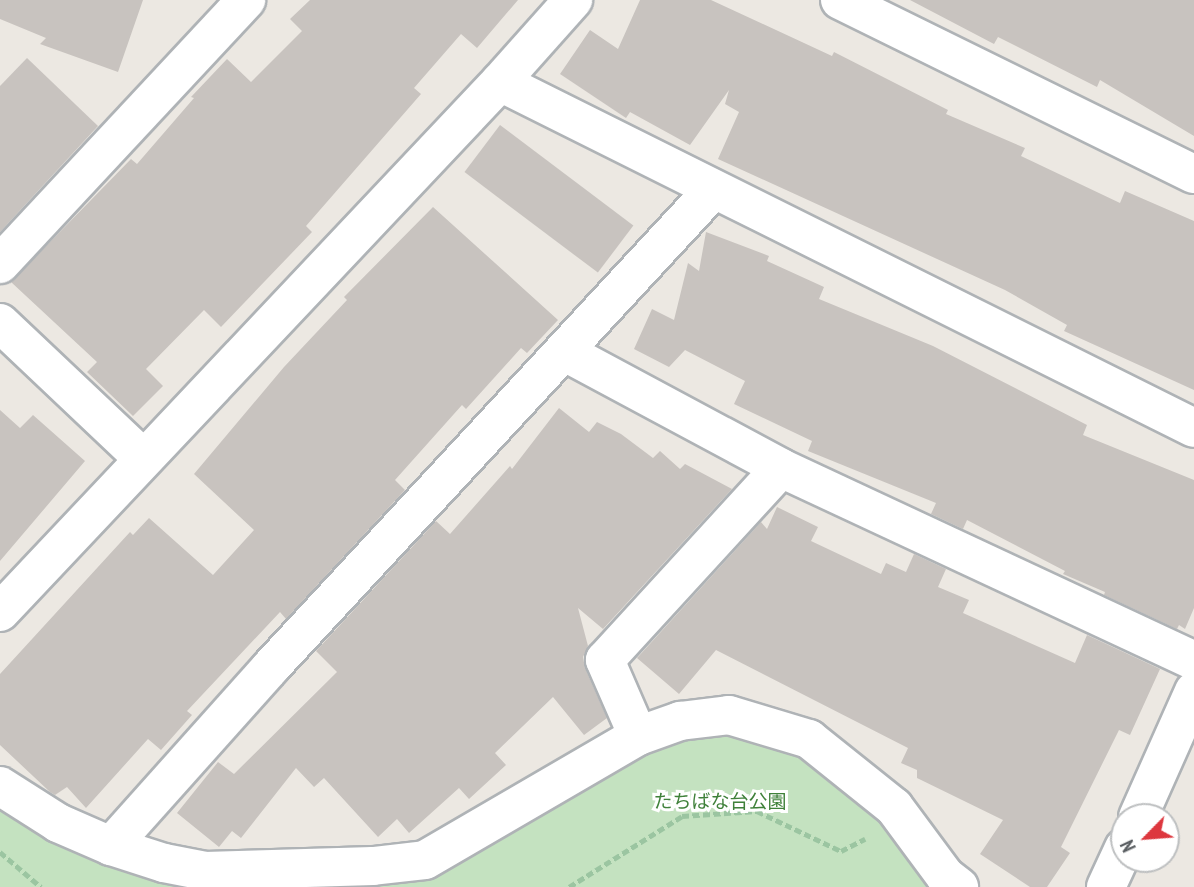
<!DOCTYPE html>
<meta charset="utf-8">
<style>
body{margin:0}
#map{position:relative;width:1194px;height:887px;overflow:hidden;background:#ece8e2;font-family:"PT Sans Narrow","Noto Sans JP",sans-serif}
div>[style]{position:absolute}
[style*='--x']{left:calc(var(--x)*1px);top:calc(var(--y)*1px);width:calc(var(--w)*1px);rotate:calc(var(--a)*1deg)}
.green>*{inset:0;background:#c4e2c0}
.building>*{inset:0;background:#c8c3bf;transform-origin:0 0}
.path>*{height:4.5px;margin-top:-2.25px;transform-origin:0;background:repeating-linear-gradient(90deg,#9bc5a1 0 7px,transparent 0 10.5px)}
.roads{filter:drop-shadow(2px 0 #afb3b6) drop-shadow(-2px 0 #afb3b6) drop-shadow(0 2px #afb3b6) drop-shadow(0 -2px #afb3b6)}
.street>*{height:38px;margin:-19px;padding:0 19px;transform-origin:19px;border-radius:19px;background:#fff}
span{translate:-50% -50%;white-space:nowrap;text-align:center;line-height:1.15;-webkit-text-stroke:6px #fff;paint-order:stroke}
.park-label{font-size:19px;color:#3f813a}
.north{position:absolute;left:1110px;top:803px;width:70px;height:70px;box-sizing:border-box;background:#fff;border:2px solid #bdbfc0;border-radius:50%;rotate:245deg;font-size:19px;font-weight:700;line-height:28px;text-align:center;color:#5a5e62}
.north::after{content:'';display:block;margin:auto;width:24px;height:32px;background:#dd373e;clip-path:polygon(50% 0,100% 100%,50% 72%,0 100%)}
</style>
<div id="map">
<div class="green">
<i style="clip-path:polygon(680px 721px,809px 739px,959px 887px,0 887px,0 786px,111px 846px,373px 866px)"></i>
</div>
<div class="building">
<i style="clip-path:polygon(0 0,143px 0,118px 72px,40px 44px,46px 38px,0 19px)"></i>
<i style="clip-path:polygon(310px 0,518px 0,477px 48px,461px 34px,414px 88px,421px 94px,306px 226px,312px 232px,221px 327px,204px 310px,146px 369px,163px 386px,133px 416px,87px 372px,97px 362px,11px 282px,131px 159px,137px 164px,194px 98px,191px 97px,227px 59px,251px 82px,302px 31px,290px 19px)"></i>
<i style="clip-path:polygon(640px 0,711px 0,832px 56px,834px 52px,948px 110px,946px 114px,1025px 148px,1021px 156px,1120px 203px,1125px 191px,1194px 221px,1194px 390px,1064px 331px,1067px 325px,1005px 290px,718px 159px,739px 112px,725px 104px,729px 90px,690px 145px,630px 112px,626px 118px,560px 74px,590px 30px,618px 49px)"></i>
<i style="clip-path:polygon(910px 0,1194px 0,1194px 136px,1100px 80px,1097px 87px,998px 37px,994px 44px)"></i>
<i style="clip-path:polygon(27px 58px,98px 126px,0 232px,0 86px)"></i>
<i style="left:500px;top:125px;width:167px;height:59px;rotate:37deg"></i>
<i style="clip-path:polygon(433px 207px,558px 320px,527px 353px,521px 348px,466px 409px,462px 405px,395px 480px,405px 490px,286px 619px,280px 612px,187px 711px,192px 715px,161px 750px,148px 739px,86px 808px,67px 787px,55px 795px,50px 792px,0 745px,0 674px,130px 532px,133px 535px,149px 518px,213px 575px,254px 530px,194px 474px,284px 367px,347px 300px,344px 297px)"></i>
<i style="clip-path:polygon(706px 232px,769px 256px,767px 261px,824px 287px,819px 299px,933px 346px,1087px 425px,1083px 435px,1194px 480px,1194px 608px,1185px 629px,1179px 625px,1177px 629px,1104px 595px,1105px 592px,1063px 574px,1065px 571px,967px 520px,963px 529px,931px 514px,936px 503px,808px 451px,812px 441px,734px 404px,745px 381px,685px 350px,669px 367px,634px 349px,652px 309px,674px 320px,688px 263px,699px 271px)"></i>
<i style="clip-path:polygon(559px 408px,589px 432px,597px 422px,621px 434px,653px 458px,660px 451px,680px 469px,685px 464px,732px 489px,603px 629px,578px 608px,588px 646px,583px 657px,585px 668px,607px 718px,584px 735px,553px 697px,495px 753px,506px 765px,469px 799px,459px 788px,409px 833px,397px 819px,378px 837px,324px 778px,314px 787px,296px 768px,241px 838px,232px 831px,219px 847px,177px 813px,218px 762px,234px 774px,337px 672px,316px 651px,436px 521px,450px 534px,510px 466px,512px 469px)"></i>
<i style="clip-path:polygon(0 410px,20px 428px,33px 415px,85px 461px,0 561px)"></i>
<i style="clip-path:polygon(777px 507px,818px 527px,811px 541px,881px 574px,886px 563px,906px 572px,914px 554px,946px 569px,938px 587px,969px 600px,963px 613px,1075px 663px,1087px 635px,1160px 669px,1130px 735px,1119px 730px,1061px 847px,1070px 853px,1047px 887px,1030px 887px,980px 854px,1003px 820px,917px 778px,917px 770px,901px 763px,908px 748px,716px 650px,679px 694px,637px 658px,761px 522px,767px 529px)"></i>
</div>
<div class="path">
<i style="--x:0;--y:852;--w:54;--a:40.5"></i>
<i style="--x:569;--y:887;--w:133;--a:-32.1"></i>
<i style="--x:682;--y:816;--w:75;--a:-3.8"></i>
<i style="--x:757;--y:811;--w:93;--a:25.5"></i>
<i style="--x:841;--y:851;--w:27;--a:-27"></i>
</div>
<div class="roads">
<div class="street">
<i style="--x:840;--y:0;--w:394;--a:26.2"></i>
<i style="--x:500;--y:82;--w:775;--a:26.5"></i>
<i style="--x:0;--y:264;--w:361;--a:-47"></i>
<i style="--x:0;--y:323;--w:197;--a:43.4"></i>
<i style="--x:565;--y:352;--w:245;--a:28.2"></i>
<i style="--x:781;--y:468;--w:456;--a:25"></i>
<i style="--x:0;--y:612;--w:729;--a:-46.67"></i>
<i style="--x:500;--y:82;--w:110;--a:-48.3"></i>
<i style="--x:638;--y:736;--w:83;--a:-113.5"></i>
<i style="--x:605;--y:660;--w:260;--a:-47.5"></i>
<i style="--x:0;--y:786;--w:69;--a:32.5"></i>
<i style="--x:58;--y:823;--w:58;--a:23.5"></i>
<i style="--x:111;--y:846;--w:56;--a:17.8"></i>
<i style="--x:164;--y:863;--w:42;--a:11"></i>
<i style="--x:205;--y:871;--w:168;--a:-1.7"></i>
<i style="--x:373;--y:866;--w:52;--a:-6.6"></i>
<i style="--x:425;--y:860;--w:246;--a:-30.2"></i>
<i style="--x:638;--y:736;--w:45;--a:-19.7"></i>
<i style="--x:680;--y:721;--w:49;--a:-7"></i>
<i style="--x:729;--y:715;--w:84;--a:16.7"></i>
<i style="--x:809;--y:739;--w:109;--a:38.7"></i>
<i style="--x:894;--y:807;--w:86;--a:53.5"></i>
<i style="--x:945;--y:876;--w:18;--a:38"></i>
<i style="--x:1138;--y:817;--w:138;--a:-66"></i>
<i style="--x:111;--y:846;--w:239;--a:-48.2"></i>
<i style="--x:270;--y:668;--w:652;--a:-47.18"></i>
<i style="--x:1106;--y:887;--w:43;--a:-65.2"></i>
</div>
</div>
<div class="park-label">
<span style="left:720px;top:802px">たちばな台公園</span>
</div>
<div class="north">N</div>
</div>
